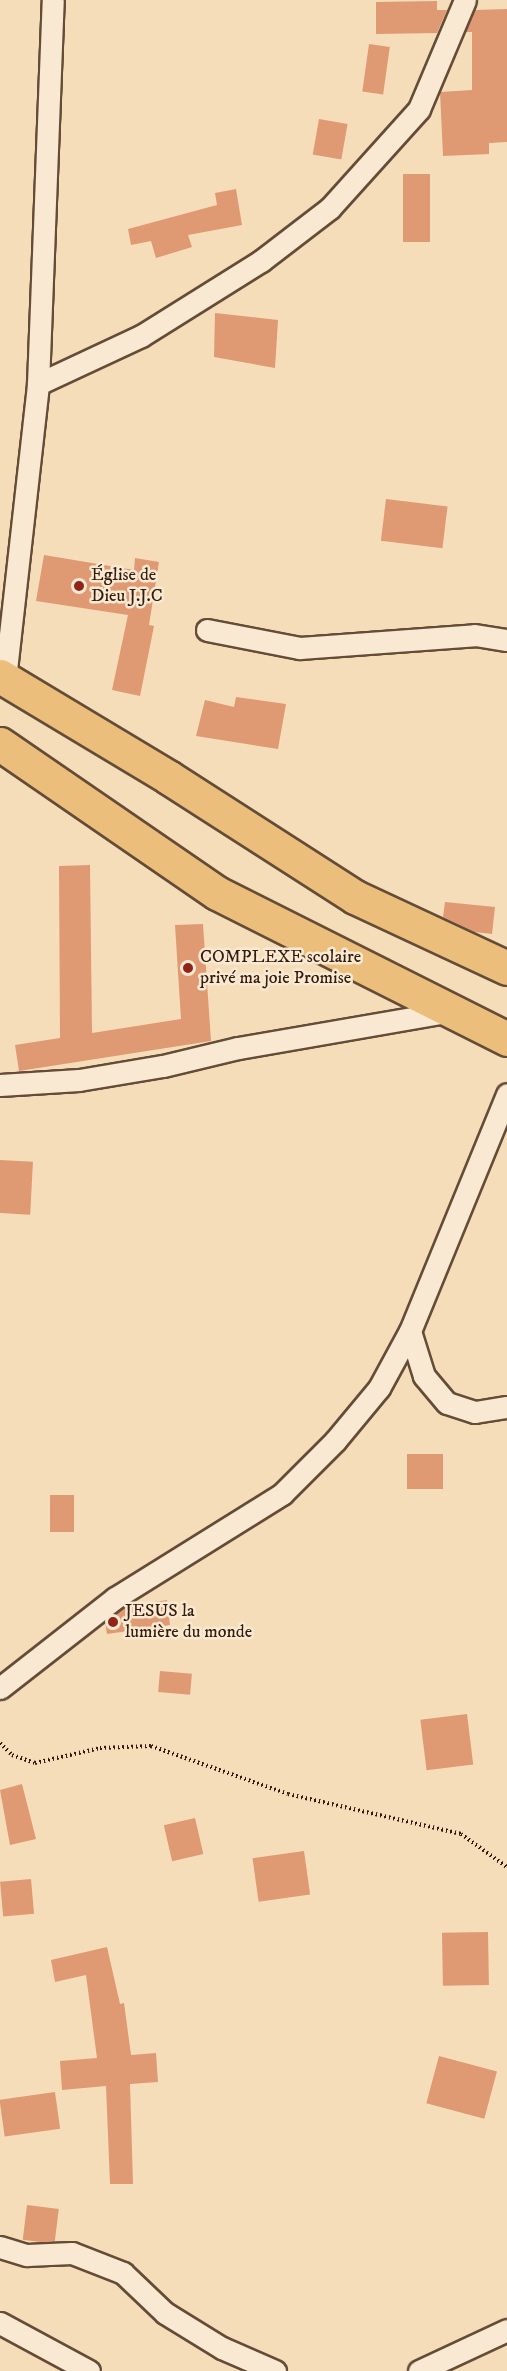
<!DOCTYPE html>
<meta charset="utf-8">
<style>
body{margin:0}
#map{position:relative;width:507px;height:2371px;overflow:hidden;background:#f6ddb9;font-family:"IM FELL DW Pica",serif}
div>[style]{position:absolute}
[style*='--x']{left:calc(var(--x)*1px);top:calc(var(--y)*1px);width:calc(var(--w)*1px);rotate:calc(var(--a)*1deg)}
.building>*{inset:0;background:#df9973;transform-origin:0 0}
.path>*{height:4px;margin-top:-2px;transform-origin:0;background:repeating-linear-gradient(90deg,#341b0c 0 1.5px,transparent 0 4.5px)}
.roads{filter:drop-shadow(2px 0 #644c37) drop-shadow(-2px 0 #644c37) drop-shadow(0 2px #644c37) drop-shadow(0 -2px #644c37)}
.street>*{height:21px;margin:-10.5px;padding:0 10.5px;transform-origin:10.5px;border-radius:10.5px;background:#f9e9d2}
.primary>*{height:33px;margin:-16.5px;padding:0 16.5px;transform-origin:16.5px;border-radius:16.5px;background:#ebbe7c}
.dots>*{width:16px;height:16px;translate:-50% -50%;box-sizing:border-box;border:3px solid #f9e9d2;border-radius:50%}
span{translate:-50% -50%;white-space:nowrap;text-align:center;line-height:1.15;-webkit-text-stroke:5px #f9e9d2;paint-order:stroke}
.poi-label{font-size:18px;color:#341b0c}
.left{translate:0 -50%;text-align:left}
</style>
<div id="map">
<div class="building">
<i style="clip-path:polygon(437px 1px,437px 10px,447px 10px,437px 33px,376px 34px,376px 2px)"></i>
<i style="clip-path:polygon(507px 9px,507px 142px,489px 143px,489px 154px,443px 156px,440px 92px,472px 90px,472px 32px,465px 32px,475px 10px)"></i>
<i style="left:369px;top:44px;width:21px;height:48px;rotate:8deg"></i>
<i style="left:319px;top:119px;width:29px;height:36px;rotate:10deg"></i>
<i style="left:403px;top:174px;width:27px;height:68px"></i>
<i style="clip-path:polygon(236px 189px,242px 225px,188px 235px,192px 247px,156px 258px,151px 241px,131px 245px,128px 229px,217px 205px,215px 193px)"></i>
<i style="clip-path:polygon(215px 313px,278px 320px,275px 368px,214px 357px)"></i>
<i style="left:386px;top:499px;width:62px;height:42px;rotate:7deg"></i>
<i style="clip-path:polygon(44px 555px,134px 570px,135px 558px,159px 562px,149px 625px,154px 626px,140px 696px,112px 690px,128px 615px,36px 601px)"></i>
<i style="clip-path:polygon(236px 697px,286px 704px,278px 749px,196px 736px,205px 700px,234px 707px)"></i>
<i style="clip-path:polygon(90px 865px,92px 1033px,181px 1019px,175px 925px,203px 924px,211px 1041px,19px 1071px,15px 1045px,60px 1038px,59px 866px)"></i>
<i style="clip-path:polygon(445px 902px,495px 907px,492px 934px,475px 932px,443px 917px)"></i>
<i style="left:0;top:1160px;width:33px;height:53px;rotate:3deg"></i>
<i style="left:407px;top:1454px;width:36px;height:35px"></i>
<i style="left:50px;top:1495px;width:24px;height:37px"></i>
<i style="clip-path:polygon(167px 1600px,170px 1625px,107px 1634px,105px 1622px,127px 1606px)"></i>
<i style="left:160px;top:1671px;width:32px;height:21px;rotate:5deg"></i>
<i style="left:467px;top:1714px;width:51px;height:47px;rotate:83deg"></i>
<i style="clip-path:polygon(22px 1784px,36px 1839px,10px 1845px,0 1790px)"></i>
<i style="left:195px;top:1818px;width:37px;height:32px;rotate:77deg"></i>
<i style="left:304px;top:1851px;width:44px;height:52px;rotate:82deg"></i>
<i style="left:31px;top:1879px;width:35px;height:31px;rotate:85deg"></i>
<i style="left:488px;top:1932px;width:53px;height:46px;rotate:89deg"></i>
<i style="clip-path:polygon(107px 1947px,120px 2004px,124px 2003px,131px 2055px,156px 2053px,158px 2082px,130px 2084px,133px 2184px,110px 2184px,106px 2086px,62px 2090px,60px 2061px,97px 2058px,86px 1975px,55px 1982px,51px 1960px)"></i>
<i style="left:439px;top:2056px;width:60px;height:49px;rotate:15deg"></i>
<i style="left:55px;top:2092px;width:37px;height:56px;rotate:82deg"></i>
<i style="left:27px;top:2205px;width:32px;height:35px;rotate:7deg"></i>
</div>
<div class="path">
<i style="--x:0;--y:1743;--w:17;--a:45"></i>
<i style="--x:12;--y:1755;--w:24;--a:19"></i>
<i style="--x:35;--y:1763;--w:67;--a:-13"></i>
<i style="--x:100;--y:1748;--w:51;--a:-2.2"></i>
<i style="--x:151;--y:1746;--w:145;--a:19.3"></i>
<i style="--x:288;--y:1794;--w:178;--a:13"></i>
<i style="--x:461;--y:1834;--w:57;--a:35.7"></i>
</div>
<div class="roads">
<div class="street">
<i style="--x:38;--y:384;--w:114;--a:-25"></i>
<i style="--x:141;--y:336;--w:142;--a:-32"></i>
<i style="--x:261;--y:261;--w:87;--a:-37.5"></i>
<i style="--x:330;--y:208;--w:133;--a:-48"></i>
<i style="--x:419;--y:109;--w:118;--a:-67.1"></i>
<i style="--x:207;--y:630;--w:95;--a:11"></i>
<i style="--x:300;--y:648;--w:175;--a:-4.2"></i>
<i style="--x:475;--y:635;--w:32;--a:9"></i>
<i style="--x:5;--y:679;--w:297;--a:-83.6"></i>
<i style="--x:38;--y:384;--w:384;--a:-87.8"></i>
<i style="--x:0;--y:1085;--w:79;--a:-3.6"></i>
<i style="--x:79;--y:1080;--w:85;--a:-9.5"></i>
<i style="--x:163;--y:1066;--w:77;--a:-13.5"></i>
<i style="--x:238;--y:1048;--w:217;--a:-9.8"></i>
<i style="--x:410;--y:1331;--w:47;--a:72.7"></i>
<i style="--x:424;--y:1376;--w:35;--a:50"></i>
<i style="--x:447;--y:1403;--w:29;--a:18"></i>
<i style="--x:475;--y:1412;--w:32;--a:-9"></i>
<i style="--x:0;--y:1688;--w:146;--a:-38"></i>
<i style="--x:115;--y:1598;--w:197;--a:-31.9"></i>
<i style="--x:282;--y:1494;--w:75;--a:-45"></i>
<i style="--x:335;--y:1441;--w:69;--a:-50.3"></i>
<i style="--x:379;--y:1388;--w:65;--a:-61.5"></i>
<i style="--x:410;--y:1331;--w:256;--a:-67.7"></i>
<i style="--x:0;--y:2247;--w:28;--a:17"></i>
<i style="--x:27;--y:2255;--w:45;--a:-2.5"></i>
<i style="--x:72;--y:2253;--w:55;--a:21.4"></i>
<i style="--x:123;--y:2273;--w:58;--a:43.6"></i>
<i style="--x:165;--y:2313;--w:67;--a:31.6"></i>
<i style="--x:222;--y:2348;--w:58;--a:23.5"></i>
<i style="--x:0;--y:2323;--w:101;--a:28.3"></i>
<i style="--x:419;--y:2371;--w:97;--a:-25"></i>
</div>
<div class="primary">
<i style="--x:0;--y:676;--w:196;--a:31"></i>
<i style="--x:168;--y:777;--w:222;--a:32.7"></i>
<i style="--x:355;--y:897;--w:168;--a:25"></i>
<i style="--x:0;--y:744;--w:263;--a:34.5"></i>
<i style="--x:217;--y:893;--w:325;--a:26.7"></i>
</div>
</div>
<div class="dots">
<i style="left:79px;top:586px;background:#8f2418"></i>
<i style="left:188px;top:968px;background:#8f2418"></i>
<i style="left:113px;top:1622px;background:#8f2418"></i>
</div>
<div class="poi-label">
<span class="left" style="left:91px;top:586px">Église de<br>Dieu J.J.C</span>
<span class="left" style="left:200px;top:968px">COMPLEXE scolaire<br>privé ma joie Promise</span>
<span class="left" style="left:125px;top:1622px">JESUS la<br>lumière du monde</span>
</div>
</div>
